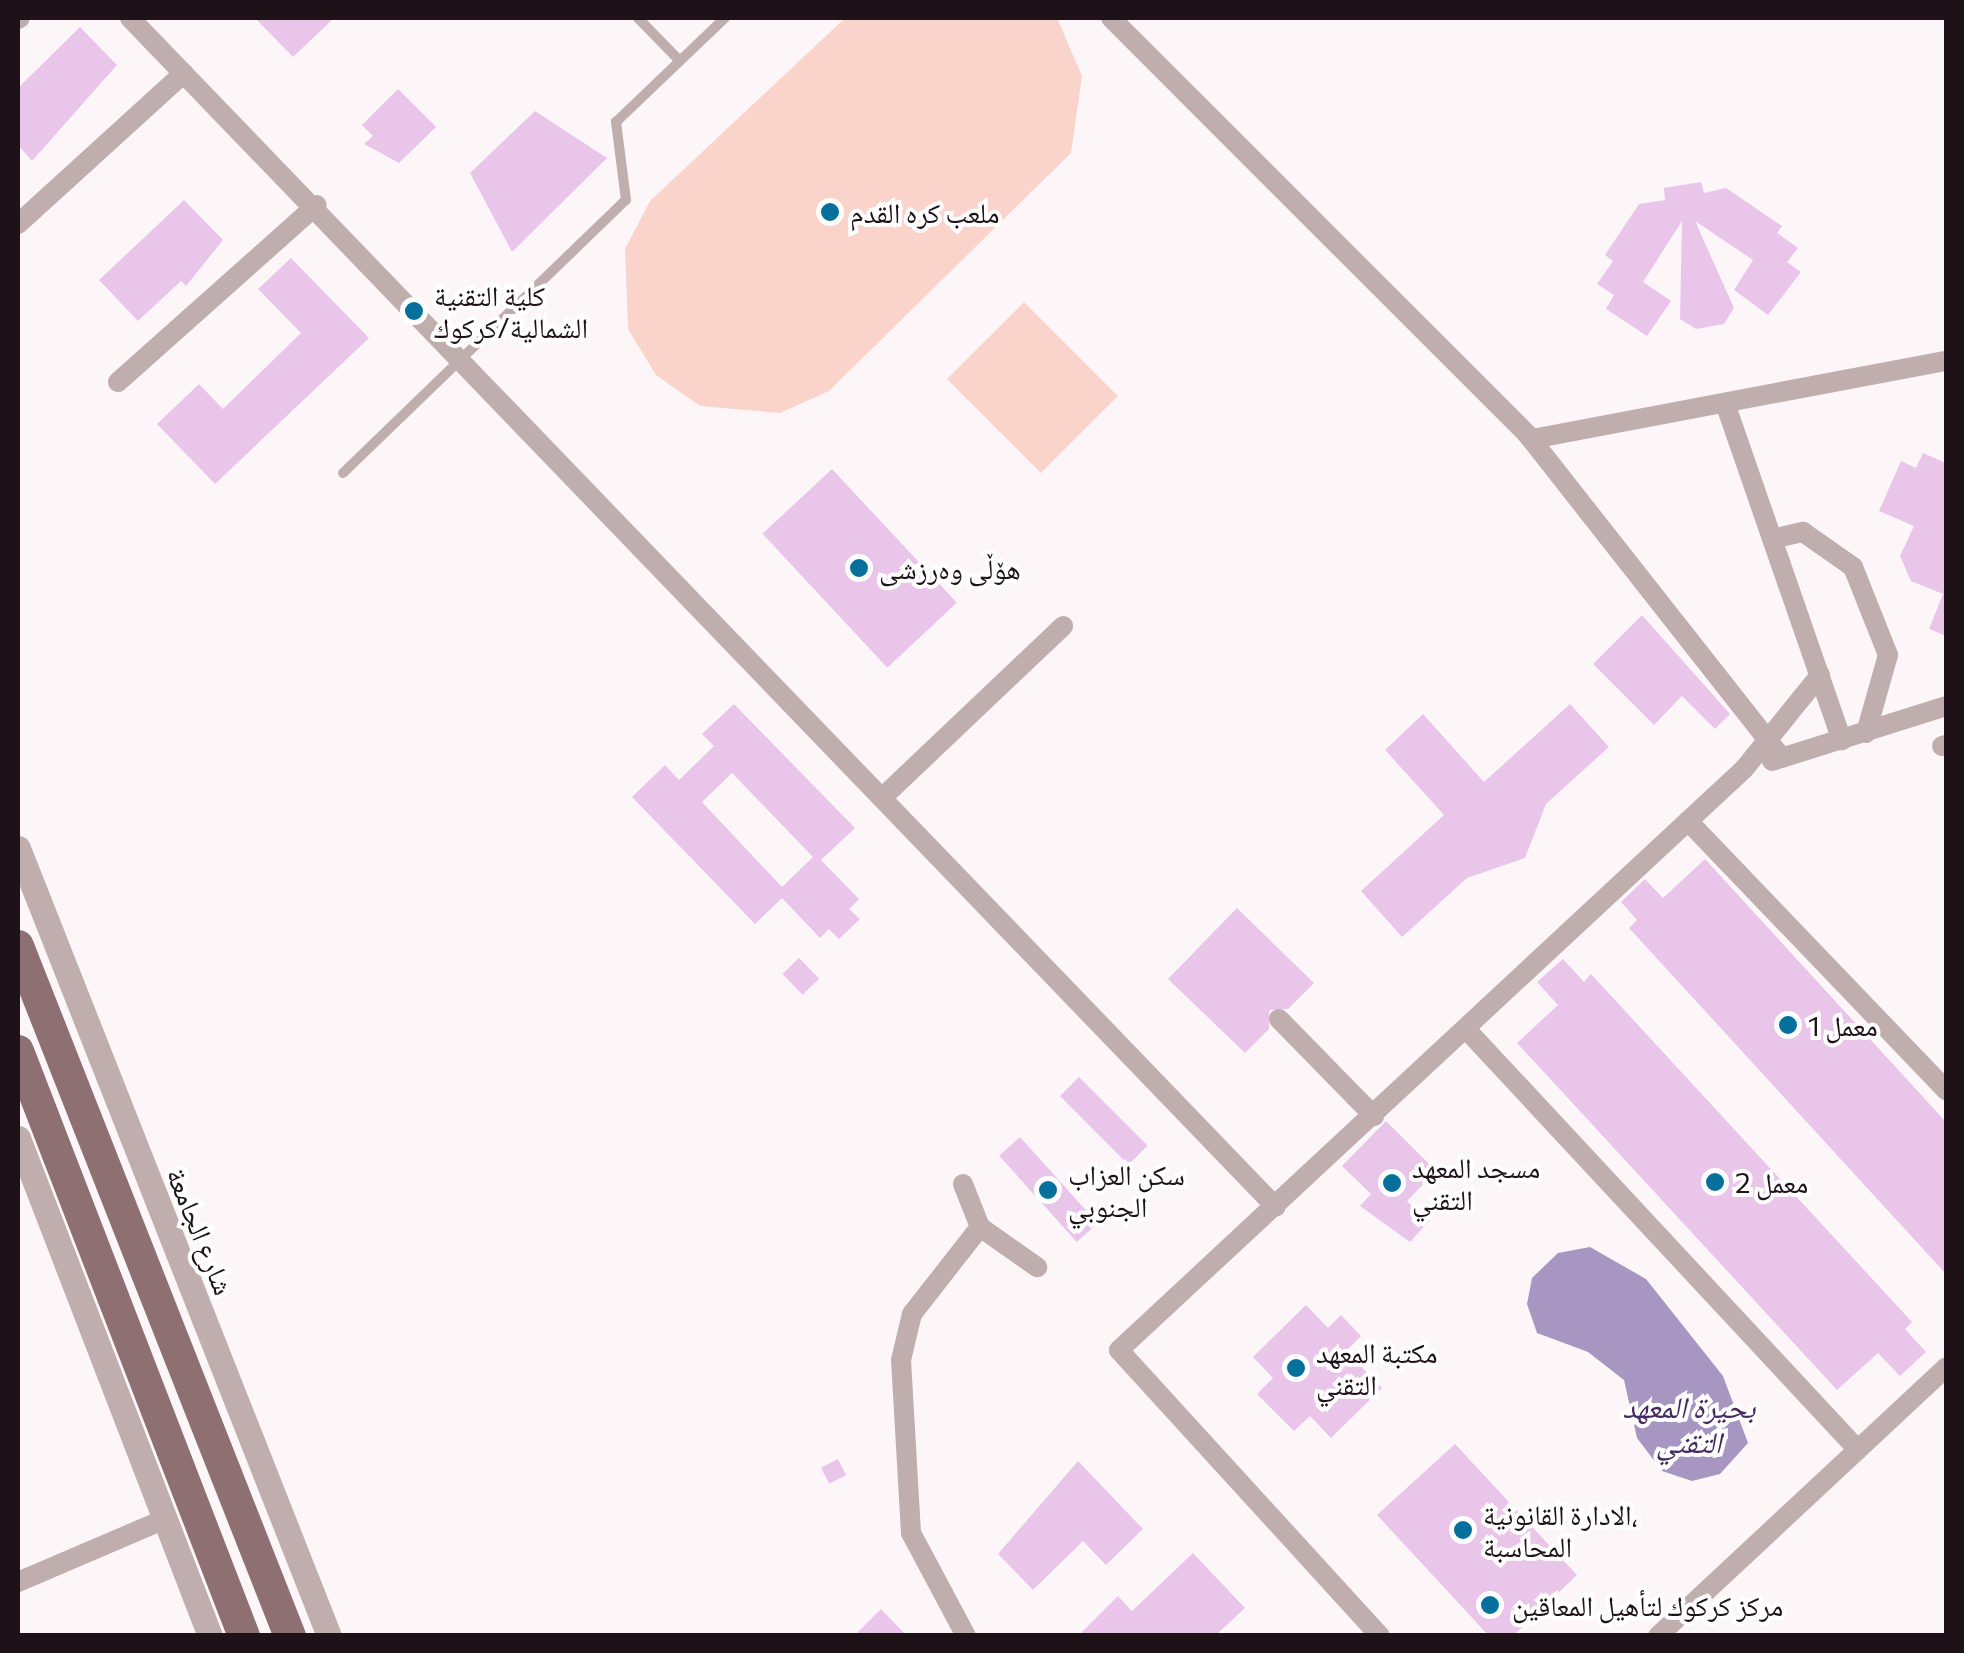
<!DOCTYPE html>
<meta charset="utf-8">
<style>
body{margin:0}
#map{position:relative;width:1964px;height:1653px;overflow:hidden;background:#fdf6f9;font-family:Commissioner,"Noto Naskh Arabic",sans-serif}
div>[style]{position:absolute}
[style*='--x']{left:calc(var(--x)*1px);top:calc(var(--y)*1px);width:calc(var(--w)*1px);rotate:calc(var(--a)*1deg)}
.green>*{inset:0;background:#fad4cb;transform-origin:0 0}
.water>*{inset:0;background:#a896c2}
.building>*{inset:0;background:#eac5ea;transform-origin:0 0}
.service>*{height:10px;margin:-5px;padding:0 5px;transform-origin:5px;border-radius:5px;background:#c0aeaf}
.minor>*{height:20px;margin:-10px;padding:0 10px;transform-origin:10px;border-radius:10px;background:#c0aeaf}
.tertiary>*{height:25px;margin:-12.5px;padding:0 12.5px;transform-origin:12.5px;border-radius:12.5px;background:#c0aeaf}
.primary>*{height:32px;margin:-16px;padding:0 16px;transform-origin:16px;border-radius:16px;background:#8e7073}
.dots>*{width:28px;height:28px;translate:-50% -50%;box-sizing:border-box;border:5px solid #fff;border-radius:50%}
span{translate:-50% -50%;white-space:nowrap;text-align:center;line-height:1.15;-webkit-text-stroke:8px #fff;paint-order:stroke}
.poi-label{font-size:28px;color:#1e1218}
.left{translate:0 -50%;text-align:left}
.street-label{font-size:28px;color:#1e1218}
.water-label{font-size:30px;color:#432960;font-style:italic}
.frame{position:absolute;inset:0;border:20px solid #1e1218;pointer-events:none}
</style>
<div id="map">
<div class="green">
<i style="clip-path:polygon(845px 18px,1057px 18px,1082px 76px,1071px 153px,829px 391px,780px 413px,700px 406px,656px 375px,628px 329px,625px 249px,650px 201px)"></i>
<i style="left:1024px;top:302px;width:133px;height:109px;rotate:45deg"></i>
</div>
<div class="water">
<i style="clip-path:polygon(1590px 1247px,1646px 1279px,1723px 1376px,1748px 1443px,1720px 1474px,1692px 1481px,1662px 1471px,1637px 1438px,1624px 1380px,1588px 1352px,1537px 1333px,1527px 1304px,1532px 1278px,1558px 1253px)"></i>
</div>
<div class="building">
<i style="clip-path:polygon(255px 18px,334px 18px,293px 57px)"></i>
<i style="clip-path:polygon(80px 27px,117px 65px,32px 161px,18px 145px,18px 88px)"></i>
<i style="clip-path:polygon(398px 89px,436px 127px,399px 163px,364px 144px,373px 136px,362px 125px)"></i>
<i style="clip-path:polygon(535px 111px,607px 158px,512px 252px,470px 173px)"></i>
<i style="clip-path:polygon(1701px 182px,1704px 193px,1726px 188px,1782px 226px,1777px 233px,1798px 248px,1787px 262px,1801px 272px,1768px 315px,1734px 290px,1753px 260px,1695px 221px,1734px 308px,1724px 324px,1696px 329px,1680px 319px,1682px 221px,1643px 282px,1671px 301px,1647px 336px,1606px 309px,1614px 295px,1597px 284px,1613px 261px,1605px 255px,1639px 204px,1665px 200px,1664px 188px)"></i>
<i style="clip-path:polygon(184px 200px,223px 240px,186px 286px,181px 281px,138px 321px,99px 280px)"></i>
<i style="clip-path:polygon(291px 258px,369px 338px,215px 484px,157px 424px,199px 384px,223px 409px,301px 333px,258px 289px)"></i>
<i style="clip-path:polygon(1923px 453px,1946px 463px,1946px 636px,1929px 629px,1943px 594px,1911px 581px,1900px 556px,1914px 526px,1879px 511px,1901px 461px,1916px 468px)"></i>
<i style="left:832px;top:469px;width:183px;height:95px;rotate:47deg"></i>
<i style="clip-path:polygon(1642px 615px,1730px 714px,1715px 729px,1682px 696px,1654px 725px,1593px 664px)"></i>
<i style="clip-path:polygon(evenodd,734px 704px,855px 828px,821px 860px,859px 899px,849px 909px,860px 919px,839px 939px,829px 929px,820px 938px,782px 898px,755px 924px,632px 797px,665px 765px,679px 780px,714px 746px,702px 734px,734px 704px,732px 773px,813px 857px,782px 887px,702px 802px,732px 773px)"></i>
<i style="clip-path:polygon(1570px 704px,1609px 747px,1546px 804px,1525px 858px,1467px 878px,1402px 937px,1361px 891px,1444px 815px,1385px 750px,1423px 714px,1484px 782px)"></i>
<i style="clip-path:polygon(1705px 859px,1946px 1122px,1946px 1274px,1629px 928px,1637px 920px,1621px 902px,1645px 879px,1663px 898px)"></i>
<i style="clip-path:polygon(1237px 908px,1314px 983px,1288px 1009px,1269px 1010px,1269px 1029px,1245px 1053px,1168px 979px)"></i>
<i style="left:799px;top:958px;width:29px;height:23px;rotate:46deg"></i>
<i style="clip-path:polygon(1563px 959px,1584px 982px,1591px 974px,1912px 1322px,1905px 1329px,1926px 1352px,1900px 1376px,1878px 1353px,1837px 1390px,1517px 1043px,1558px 1005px,1537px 982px)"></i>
<i style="left:1079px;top:1077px;width:97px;height:27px;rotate:45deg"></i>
<i style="clip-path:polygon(1386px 1121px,1436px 1171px,1407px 1201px,1429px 1221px,1410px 1242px,1360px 1206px,1371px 1194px,1342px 1166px)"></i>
<i style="left:1020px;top:1137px;width:116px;height:28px;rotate:48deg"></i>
<i style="clip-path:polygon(1306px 1305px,1328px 1328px,1341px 1315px,1361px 1336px,1346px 1351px,1382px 1388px,1331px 1438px,1310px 1416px,1294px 1431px,1257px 1394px,1273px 1378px,1253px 1357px)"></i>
<i style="clip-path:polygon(1455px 1444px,1577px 1575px,1513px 1636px,1489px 1636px,1377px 1515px)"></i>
<i style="left:838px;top:1459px;width:18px;height:19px;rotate:63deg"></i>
<i style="clip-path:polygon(1078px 1461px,1143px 1529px,1106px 1565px,1083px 1541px,1033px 1590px,998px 1554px)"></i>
<i style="clip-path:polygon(1193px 1553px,1245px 1608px,1215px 1636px,1078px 1636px,1118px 1596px,1132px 1611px)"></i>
<i style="clip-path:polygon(881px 1609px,907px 1636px,854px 1636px)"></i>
</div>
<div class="service">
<i style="--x:638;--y:18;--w:60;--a:45.7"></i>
<i style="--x:343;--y:473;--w:393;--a:-44"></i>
<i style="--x:626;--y:200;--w:79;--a:-97.3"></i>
<i style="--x:616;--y:122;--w:151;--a:-43.7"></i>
</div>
<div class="minor">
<i style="--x:130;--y:18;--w:1651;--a:46.06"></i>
<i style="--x:1111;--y:18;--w:588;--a:45"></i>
<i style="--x:1527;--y:434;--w:412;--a:51.8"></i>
<i style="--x:18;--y:19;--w:2;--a:-27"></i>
<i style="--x:18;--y:224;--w:224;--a:-42.3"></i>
<i style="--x:118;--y:382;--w:266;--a:-41.7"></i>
<i style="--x:1725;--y:403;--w:357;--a:70.9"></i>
<i style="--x:1532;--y:439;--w:421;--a:-10.7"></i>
<i style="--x:1772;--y:539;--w:32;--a:-13"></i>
<i style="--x:1803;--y:532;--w:61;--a:35"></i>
<i style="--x:1853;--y:567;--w:95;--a:68.3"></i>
<i style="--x:1888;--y:655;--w:81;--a:105.8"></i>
<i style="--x:1942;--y:746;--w:4;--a:-14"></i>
<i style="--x:1772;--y:761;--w:182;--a:-17.5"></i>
<i style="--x:884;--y:796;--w:247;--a:-43.5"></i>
<i style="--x:1688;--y:821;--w:373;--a:46.2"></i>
<i style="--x:1279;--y:1019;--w:136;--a:45.6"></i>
<i style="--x:1466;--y:1029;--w:575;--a:47.04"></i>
<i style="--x:963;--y:1184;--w:46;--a:68.4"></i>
<i style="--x:980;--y:1227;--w:70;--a:35.1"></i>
<i style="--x:18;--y:1582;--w:160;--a:-23.2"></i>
<i style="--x:966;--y:1636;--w:117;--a:-118.1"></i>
<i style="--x:911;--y:1533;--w:173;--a:-93.3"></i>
<i style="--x:901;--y:1360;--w:47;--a:-76.6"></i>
<i style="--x:912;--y:1314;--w:110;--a:-52"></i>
<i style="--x:1380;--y:1636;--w:387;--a:-132.4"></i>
<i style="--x:1119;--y:1350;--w:853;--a:-42.91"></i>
<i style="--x:1744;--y:769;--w:121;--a:-51"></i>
<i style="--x:1658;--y:1636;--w:394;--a:-43"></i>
</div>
<div class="tertiary">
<i style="--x:18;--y:848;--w:847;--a:68.46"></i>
<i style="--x:18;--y:1138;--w:534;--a:68.92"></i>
</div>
<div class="primary">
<i style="--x:18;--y:946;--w:742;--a:68.49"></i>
<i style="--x:18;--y:1051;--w:627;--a:68.88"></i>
</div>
<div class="dots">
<i style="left:830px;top:212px;background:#05709c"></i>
<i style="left:414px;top:311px;background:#05709c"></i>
<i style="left:859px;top:568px;background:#05709c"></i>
<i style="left:1788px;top:1025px;background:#05709c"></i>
<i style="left:1715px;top:1182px;background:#05709c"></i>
<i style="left:1392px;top:1183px;background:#05709c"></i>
<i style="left:1048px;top:1190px;background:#05709c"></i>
<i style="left:1296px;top:1368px;background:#05709c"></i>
<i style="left:1463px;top:1530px;background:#05709c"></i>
<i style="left:1490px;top:1605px;background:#05709c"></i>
</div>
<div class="poi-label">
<span class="left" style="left:850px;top:212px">ملعب كره القدم</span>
<span class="left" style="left:434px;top:311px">كلية التقنية<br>الشمالية/كركوك</span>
<span class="left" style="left:879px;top:568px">هۆڵی وەرزشی</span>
<span class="left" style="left:1808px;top:1025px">معمل 1</span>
<span class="left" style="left:1412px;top:1183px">مسجد المعهد<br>التقني</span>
<span class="left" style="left:1068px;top:1190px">سكن العزاب<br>الجنوبي</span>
<span class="left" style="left:1735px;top:1182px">معمل 2</span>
<span class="left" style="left:1316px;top:1368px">مكتبة المعهد<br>التقني</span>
<span class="left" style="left:1483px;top:1530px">الادارة القانونية،<br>المحاسبة</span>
<span class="left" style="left:1512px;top:1605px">مركز كركوك لتأهيل المعاقين</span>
</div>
<div class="street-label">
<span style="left:201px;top:1231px;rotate:68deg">شارع الجامعة</span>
</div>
<div class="water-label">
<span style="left:1689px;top:1423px">بحيرة المعهد<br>التقني</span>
</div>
<div class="frame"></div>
</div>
